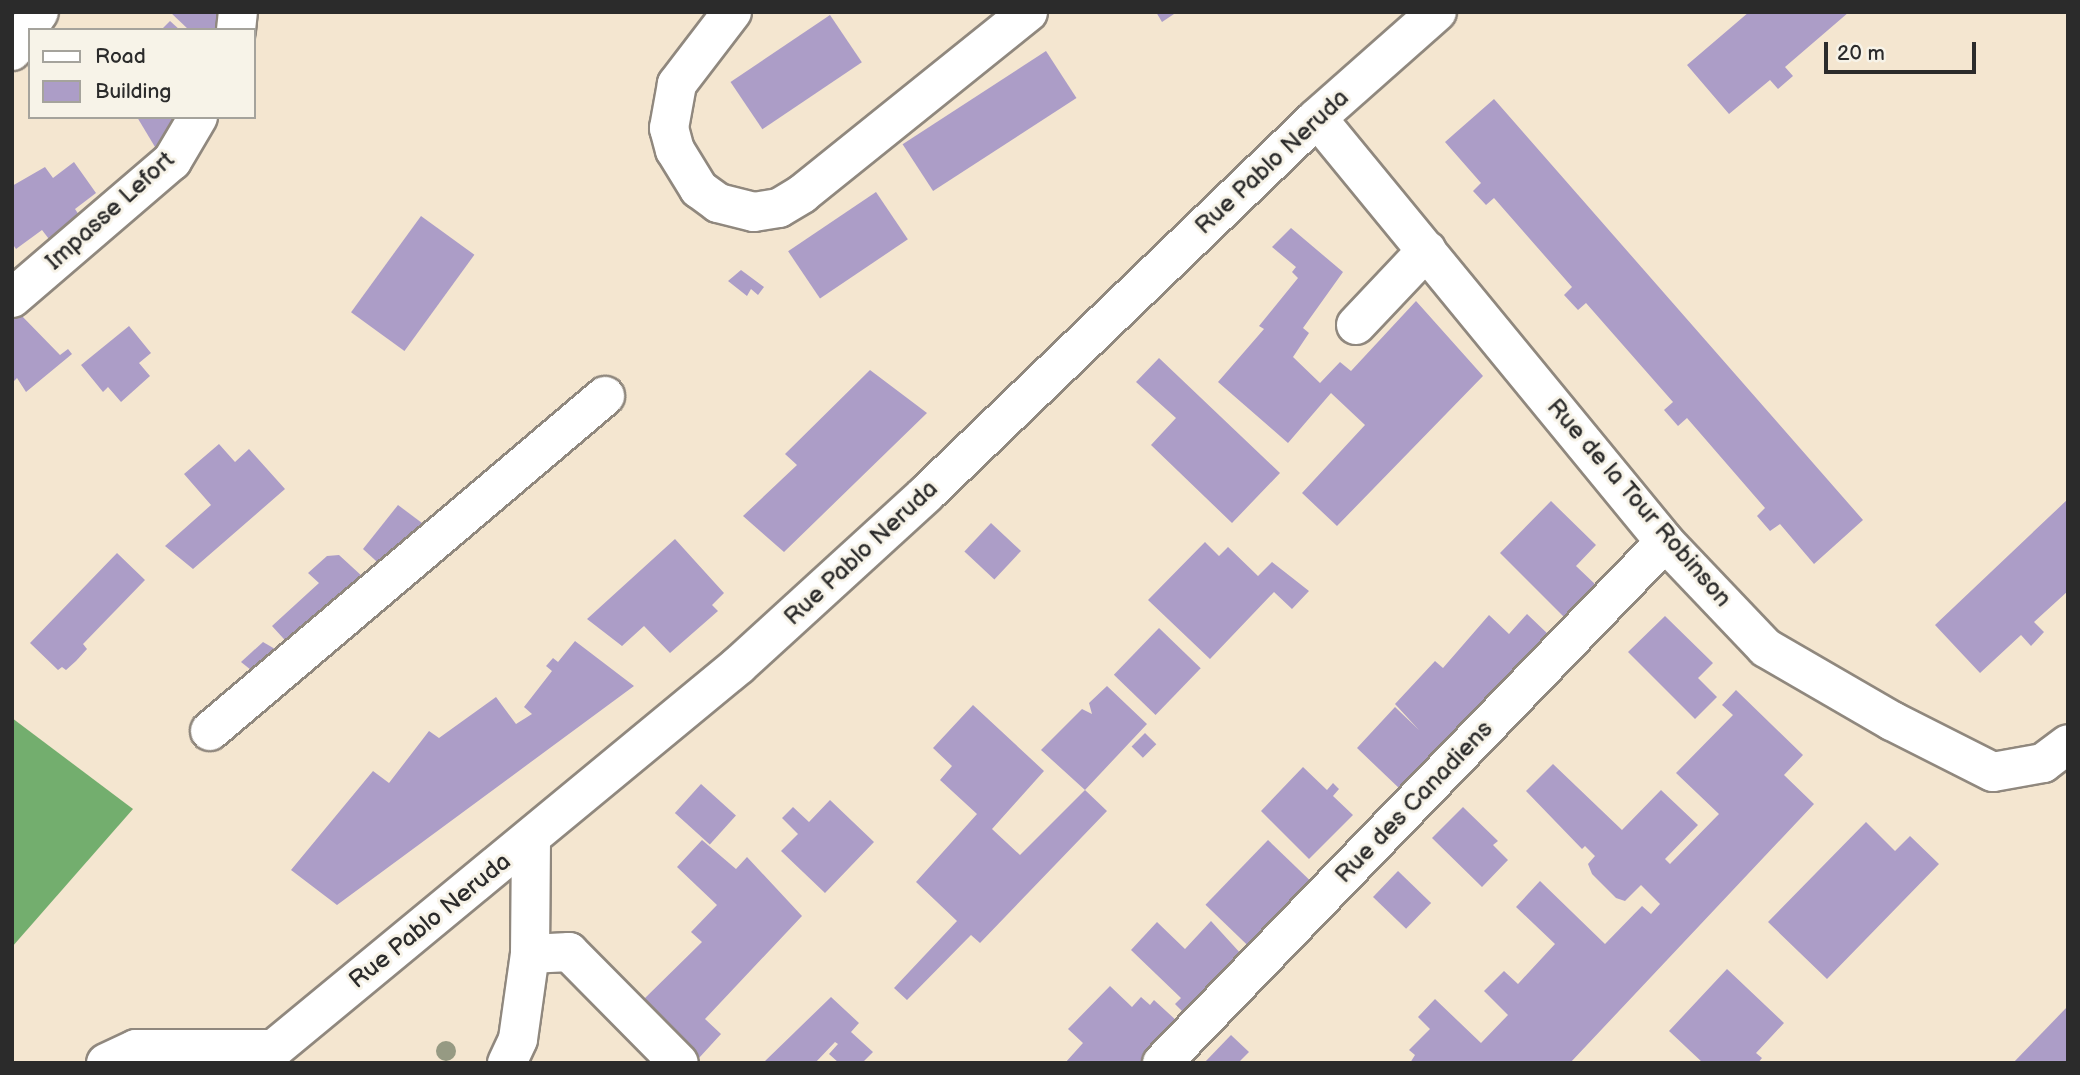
<!DOCTYPE html>
<style>
body{margin:0}
#map{position:relative;width:2080px;height:1075px;overflow:hidden;background:#f4e6d0;font-family:"Balsamiq Sans",sans-serif}
div>[style]{position:absolute}
[style*='--x']{left:calc(var(--x)*1px);top:calc(var(--y)*1px);width:calc(var(--w)*1px);rotate:calc(var(--a)*1deg)}
.forest>*{inset:0;background:#73ae6e}
.building>*{inset:0;background:#ac9dc7;transform-origin:0 0}
.roads{filter:drop-shadow(2px 0 #90887e) drop-shadow(-2px 0 #90887e) drop-shadow(0 2px #90887e) drop-shadow(0 -2px #90887e)}
.minor>*{height:38px;margin:-19px;padding:0 19px;transform-origin:19px;border-radius:19px;background:#fff}
.trees>*{width:20px;height:20px;margin:-10px;border-radius:50%;background:#969a83}
span{translate:-50% -50%;white-space:nowrap;text-align:center;line-height:1.15;-webkit-text-stroke:6px #f7f3e8;paint-order:stroke}
.street-label{font-size:24px;color:#2b2b2b}
.frame{position:absolute;inset:0;border:14px solid #2b2b2b;pointer-events:none}
.legend{position:absolute;left:28px;top:28px;width:228px;height:91px;box-sizing:border-box;background:#f7f3e8;border:2px solid #a5a39c;margin:0;padding:9px 12px;list-style:none;font-size:21px;color:#2b2b2b}
.legend li{display:flex;align-items:center;gap:14px;height:35px}
.legend b{width:35px;border:2px solid #a5a39c}
.scale{position:absolute;left:1824px;top:42px;width:152px;height:32px;box-sizing:border-box;border:4px solid #2b2b2b;border-top:0;padding-left:9px;font-size:21px;line-height:24px;white-space:nowrap;color:#2b2b2b;-webkit-text-stroke:5px #f7f3e8;paint-order:stroke}
</style>
<div id="map">
<div class="forest">
<i style="clip-path:polygon(12px 718px,133px 809px,12px 947px)"></i>
</div>
<div class="building">
<i style="clip-path:polygon(170px 12px,219px 12px,217px 30px,189px 30px)"></i>
<i style="clip-path:polygon(1156px 12px,1177px 12px,1162px 22px)"></i>
<i style="clip-path:polygon(1749px 12px,1849px 12px,1785px 67px,1793px 76px,1778px 89px,1770px 80px,1729px 114px,1687px 65px)"></i>
<i style="left:830px;top:15px;width:57px;height:120px;rotate:56deg"></i>
<i style="clip-path:polygon(170px 21px,180px 30px,161px 30px)"></i>
<i style="left:1046px;top:51px;width:56px;height:171px;rotate:57deg"></i>
<i style="clip-path:polygon(1494px 99px,1863px 520px,1814px 564px,1780px 524px,1770px 531px,1757px 516px,1765px 508px,1687px 418px,1678px 426px,1664px 410px,1673px 402px,1586px 303px,1578px 310px,1564px 295px,1572px 287px,1494px 198px,1486px 205px,1473px 191px,1481px 183px,1445px 142px)"></i>
<i style="clip-path:polygon(137px 117px,183px 117px,158px 152px)"></i>
<i style="clip-path:polygon(74px 162px,96px 193px,75px 209px,81px 218px,52px 243px,42px 230px,16px 249px,12px 243px,12px 186px,45px 167px,53px 178px)"></i>
<i style="left:876px;top:192px;width:57px;height:106px;rotate:56deg"></i>
<i style="left:421px;top:216px;width:66px;height:119px;rotate:36deg"></i>
<i style="clip-path:polygon(1291px 228px,1343px 272px,1303px 328px,1309px 333px,1293px 357px,1320px 383px,1340px 362px,1351px 371px,1416px 301px,1483px 376px,1337px 526px,1302px 493px,1365px 425px,1331px 393px,1288px 443px,1218px 382px,1264px 329px,1259px 326px,1298px 278px,1292px 272px,1296px 267px,1272px 247px)"></i>
<i style="clip-path:polygon(741px 270px,764px 287px,758px 295px,751px 289px,747px 296px,728px 281px)"></i>
<i style="clip-path:polygon(19px 313px,60px 355px,68px 349px,72px 354px,26px 392px,17px 378px,12px 383px,12px 319px)"></i>
<i style="clip-path:polygon(129px 326px,151px 353px,139px 363px,150px 376px,121px 402px,108px 387px,103px 392px,81px 365px)"></i>
<i style="clip-path:polygon(1159px 358px,1280px 473px,1232px 523px,1151px 445px,1176px 418px,1136px 382px)"></i>
<i style="clip-path:polygon(870px 370px,927px 413px,784px 552px,743px 516px,797px 465px,785px 454px)"></i>
<i style="clip-path:polygon(219px 444px,235px 462px,249px 449px,285px 489px,193px 569px,165px 546px,211px 505px,184px 474px)"></i>
<i style="clip-path:polygon(2068px 499px,2068px 591px,2034px 622px,2044px 632px,2031px 646px,2021px 635px,1980px 673px,1935px 625px)"></i>
<i style="clip-path:polygon(1551px 501px,1596px 545px,1576px 566px,1597px 586px,1564px 617px,1500px 553px)"></i>
<i style="clip-path:polygon(398px 505px,434px 532px,387px 571px,363px 549px)"></i>
<i style="left:991px;top:523px;width:41px;height:39px;rotate:43deg"></i>
<i style="clip-path:polygon(675px 539px,724px 593px,712px 605px,718px 611px,670px 653px,644px 626px,622px 646px,587px 619px)"></i>
<i style="clip-path:polygon(1205px 542px,1219px 556px,1228px 547px,1258px 576px,1272px 562px,1309px 591px,1292px 609px,1274px 592px,1210px 659px,1148px 600px)"></i>
<i style="clip-path:polygon(117px 553px,145px 580px,83px 644px,87px 649px,76px 661px,66px 670px,62px 667px,58px 670px,30px 643px)"></i>
<i style="clip-path:polygon(339px 555px,363px 577px,294px 650px,272px 626px,319px 583px,308px 573px,327px 556px)"></i>
<i style="clip-path:polygon(1527px 614px,1549px 635px,1401px 790px,1357px 748px,1395px 707px,1419px 730px,1395px 704px,1435px 661px,1443px 668px,1489px 615px,1509px 634px)"></i>
<i style="clip-path:polygon(1665px 616px,1713px 663px,1698px 678px,1717px 697px,1695px 719px,1628px 652px)"></i>
<i style="left:1159px;top:628px;width:58px;height:65px;rotate:44deg"></i>
<i style="clip-path:polygon(575px 641px,634px 686px,337px 905px,291px 870px,373px 771px,389px 783px,429px 731px,439px 738px,496px 697px,516px 724px,532px 714px,524px 707px,552px 671px,546px 666px,553px 658px,558px 662px)"></i>
<i style="clip-path:polygon(263px 642px,287px 656px,261px 678px,241px 662px)"></i>
<i style="clip-path:polygon(1107px 686px,1147px 724px,1085px 790px,1041px 750px,1082px 709px,1092px 714px,1089px 703px)"></i>
<i style="clip-path:polygon(1736px 690px,1803px 755px,1784px 775px,1814px 804px,1570px 1063px,1410px 1063px,1415px 1055px,1409px 1050px,1430px 1029px,1418px 1017px,1435px 999px,1481px 1043px,1508px 1015px,1484px 991px,1504px 971px,1518px 984px,1555px 944px,1516px 907px,1540px 881px,1605px 944px,1642px 906px,1651px 914px,1660px 904px,1641px 885px,1625px 901px,1616px 898px,1592px 874px,1588px 864px,1595px 856px,1585px 846px,1582px 849px,1526px 791px,1553px 764px,1622px 830px,1661px 790px,1698px 825px,1665px 859px,1670px 864px,1719px 814px,1676px 773px,1733px 715px,1722px 705px)"></i>
<i style="clip-path:polygon(973px 705px,1044px 771px,992px 829px,1020px 855px,1085px 790px,1107px 811px,980px 943px,971px 935px,907px 1000px,894px 988px,957px 921px,916px 882px,977px 814px,940px 780px,952px 766px,933px 748px)"></i>
<i style="left:1145px;top:733px;width:16px;height:19px;rotate:45deg"></i>
<i style="clip-path:polygon(1303px 767px,1327px 790px,1333px 783px,1339px 789px,1333px 796px,1353px 815px,1309px 859px,1261px 811px)"></i>
<i style="left:701px;top:784px;width:47px;height:39px;rotate:42deg"></i>
<i style="clip-path:polygon(830px 800px,874px 842px,825px 893px,781px 851px,798px 834px,782px 818px,793px 807px,809px 822px)"></i>
<i style="clip-path:polygon(1463px 807px,1498px 841px,1493px 845px,1508px 860px,1482px 887px,1432px 838px)"></i>
<i style="clip-path:polygon(1866px 822px,1895px 851px,1910px 836px,1939px 864px,1827px 979px,1768px 922px)"></i>
<i style="clip-path:polygon(702px 840px,736px 869px,747px 857px,802px 916px,705px 1019px,721px 1034px,699px 1058px,643px 1000px,702px 942px,691px 932px,717px 905px,677px 867px)"></i>
<i style="left:1268px;top:840px;width:61px;height:90px;rotate:44deg"></i>
<i style="left:1398px;top:871px;width:46px;height:36px;rotate:44deg"></i>
<i style="clip-path:polygon(1211px 921px,1242px 955px,1185px 1014px,1175px 1004px,1181px 998px,1131px 950px,1157px 922px,1185px 949px)"></i>
<i style="clip-path:polygon(1727px 969px,1784px 1023px,1756px 1053px,1762px 1058px,1758px 1063px,1703px 1063px,1669px 1031px)"></i>
<i style="clip-path:polygon(1110px 986px,1132px 1007px,1141px 997px,1150px 1005px,1154px 1000px,1178px 1022px,1139px 1063px,1065px 1063px,1083px 1043px,1068px 1029px)"></i>
<i style="clip-path:polygon(831px 997px,859px 1023px,851px 1032px,873px 1052px,862px 1063px,839px 1063px,829px 1054px,838px 1044px,835px 1042px,815px 1063px,763px 1063px)"></i>
<i style="clip-path:polygon(2068px 1006px,2068px 1063px,2013px 1063px)"></i>
<i style="clip-path:polygon(1231px 1035px,1249px 1052px,1238px 1063px,1204px 1063px)"></i>
</div>
<div class="roads">
<div class="minor">
<i style="--x:732;--y:12;--w:91;--a:127.4"></i>
<i style="--x:677;--y:84;--w:45;--a:100.3"></i>
<i style="--x:669;--y:128;--w:23;--a:75"></i>
<i style="--x:675;--y:150;--w:46;--a:58.4"></i>
<i style="--x:699;--y:189;--w:24;--a:36"></i>
<i style="--x:718;--y:203;--w:37;--a:14"></i>
<i style="--x:754;--y:212;--w:25;--a:-9"></i>
<i style="--x:779;--y:208;--w:27;--a:-31"></i>
<i style="--x:802;--y:194;--w:290;--a:-38.8"></i>
<i style="--x:236;--y:30;--w:18;--a:-84"></i>
<i style="--x:12;--y:51;--w:47;--a:-55.3"></i>
<i style="--x:1317;--y:118;--w:549;--a:50.62"></i>
<i style="--x:1665;--y:542;--w:146;--a:46.4"></i>
<i style="--x:1766;--y:648;--w:146;--a:30.1"></i>
<i style="--x:1892;--y:721;--w:113;--a:26.8"></i>
<i style="--x:1993;--y:772;--w:51;--a:-10.2"></i>
<i style="--x:2043;--y:763;--w:31;--a:-37"></i>
<i style="--x:12;--y:298;--w:211;--a:-40.6"></i>
<i style="--x:172;--y:161;--w:51;--a:-59.4"></i>
<i style="--x:1356;--y:325;--w:103;--a:-46.6"></i>
<i style="--x:210;--y:731;--w:518;--a:-40.3"></i>
<i style="--x:530;--y:954;--w:39;--a:-3"></i>
<i style="--x:569;--y:952;--w:156;--a:45.3"></i>
<i style="--x:106;--y:1063;--w:33;--a:-25"></i>
<i style="--x:136;--y:1049;--w:138;--a:0"></i>
<i style="--x:257;--y:1063;--w:625;--a:-39.55"></i>
<i style="--x:739;--y:665;--w:253;--a:-42.4"></i>
<i style="--x:926;--y:494;--w:542;--a:-43.88"></i>
<i style="--x:1317;--y:118;--w:160;--a:-41.5"></i>
<i style="--x:507;--y:1063;--w:26;--a:-65"></i>
<i style="--x:518;--y:1039;--w:86;--a:-82"></i>
<i style="--x:530;--y:954;--w:115;--a:-89.5"></i>
<i style="--x:1162;--y:1063;--w:724;--a:-46.01"></i>
</div>
</div>
<div class="trees">
<i style="left:446px;top:1051px"></i>
</div>
<div class="street-label">
<span style="left:1272px;top:162px;rotate:-43deg">Rue Pablo Neruda</span>
<span style="left:110px;top:211px;rotate:-42deg">Impasse Lefort</span>
<span style="left:1639px;top:503px;rotate:49deg">Rue de la Tour Robinson</span>
<span style="left:861px;top:553px;rotate:-43deg">Rue Pablo Neruda</span>
<span style="left:1414px;top:802px;rotate:-46deg">Rue des Canadiens</span>
<span style="left:430px;top:921px;rotate:-39deg">Rue Pablo Neruda</span>
</div>
<div class="frame"></div>
<ul class="legend">
<li><b style="height:9px;background:#fff"></b>Road</li>
<li><b style="height:19px;background:#ac9dc7"></b>Building</li>
</ul>
<div class="scale">20 m</div>
</div>
